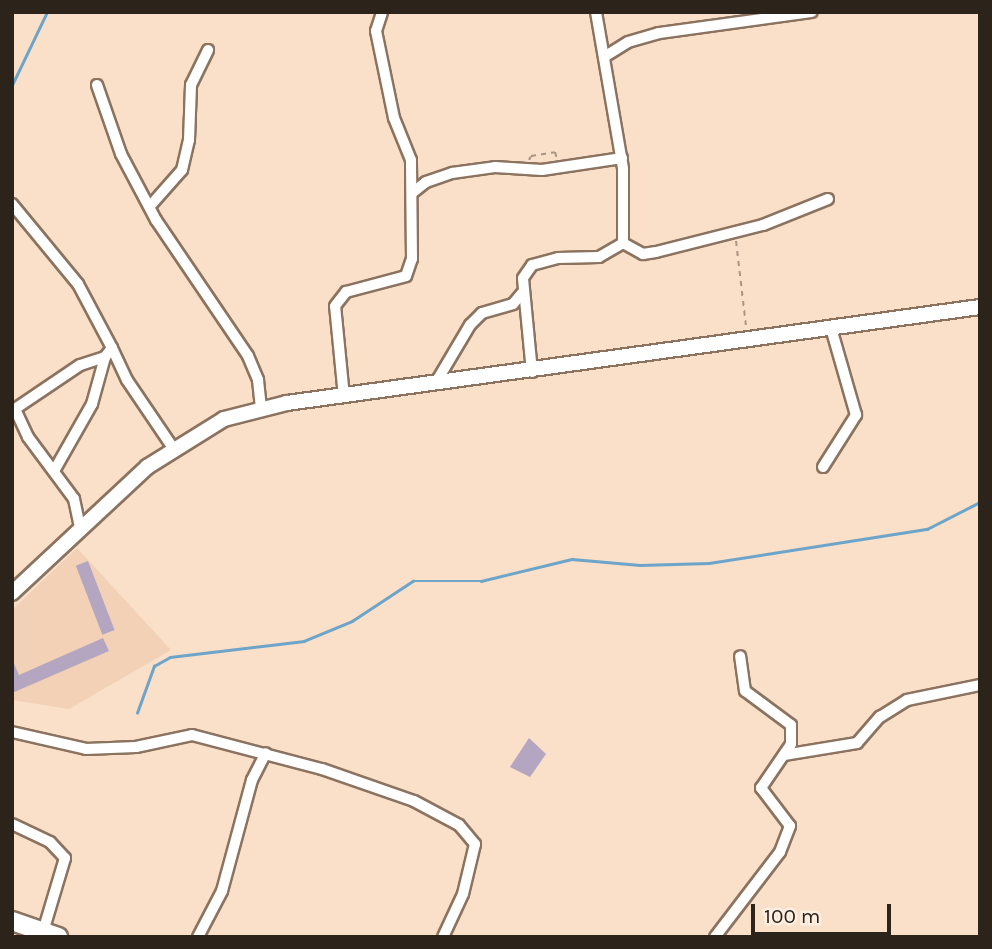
<!DOCTYPE html>
<style>
body{margin:0}
#map{position:relative;width:992px;height:949px;overflow:hidden;background:#fadfc9;font-family:Karla,sans-serif}
div>[style]{position:absolute}
[style*='--x']{left:calc(var(--x)*1px);top:calc(var(--y)*1px);width:calc(var(--w)*1px);rotate:calc(var(--a)*1deg)}
.built>*{inset:0;background:#f2d1b7}
.stream>*{height:2.5px;margin:-1.25px;padding:0 1.25px;transform-origin:1.25px;border-radius:1.25px;background:#6ca5c9}
.building>*{inset:0;background:#b4a5c0;transform-origin:0 0}
.path>*{height:2px;margin-top:-1px;transform-origin:0;background:repeating-linear-gradient(90deg,#a99584 0 5px,transparent 0 10px)}
.roads{filter:drop-shadow(2px 0 #8b7360) drop-shadow(-2px 0 #8b7360) drop-shadow(0 2px #8b7360) drop-shadow(0 -2px #8b7360)}
.minor>*{height:10px;margin:-5px;padding:0 5px;transform-origin:5px;border-radius:5px;background:#fff}
.tertiary>*{height:14px;margin:-7px;padding:0 7px;transform-origin:7px;border-radius:7px;background:#fff}
.primary>*{height:18px;margin:-9px;padding:0 9px;transform-origin:9px;border-radius:9px;background:#fff}
span{translate:-50% -50%;white-space:nowrap;text-align:center;line-height:1.15;-webkit-text-stroke:6px #ffefe2;paint-order:stroke}
.frame{position:absolute;inset:0;border:14px solid #2c231b;pointer-events:none}
.scale{position:absolute;left:751px;top:904px;width:140px;height:32px;box-sizing:border-box;border:4px solid #2c231b;border-top:0;padding-left:9px;font-size:21px;line-height:24px;white-space:nowrap;color:#2c231b;-webkit-text-stroke:5px #ffefe2;paint-order:stroke}
</style>
<div id="map">
<div class="built">
<i style="clip-path:polygon(77px 548px,171px 650px,69px 709px,12px 700px,12px 610px)"></i>
</div>
<div class="stream">
<i style="--x:12;--y:85;--w:81;--a:-64.4"></i>
<i style="--x:137;--y:713;--w:50;--a:-70.1"></i>
<i style="--x:154;--y:666;--w:18;--a:-29"></i>
<i style="--x:170;--y:657;--w:135;--a:-6.8"></i>
<i style="--x:304;--y:641;--w:52;--a:-22.6"></i>
<i style="--x:352;--y:621;--w:73;--a:-33.3"></i>
<i style="--x:413;--y:581;--w:68;--a:0"></i>
<i style="--x:481;--y:581;--w:94;--a:-13.6"></i>
<i style="--x:572;--y:559;--w:68;--a:5"></i>
<i style="--x:640;--y:565;--w:69;--a:-1.7"></i>
<i style="--x:709;--y:563;--w:221;--a:-8.9"></i>
<i style="--x:927;--y:529;--w:59;--a:-27"></i>
</div>
<div class="building">
<i style="left:88px;top:561px;width:74px;height:13px;rotate:69deg"></i>
<i style="clip-path:polygon(103px 638px,109px 651px,12px 693px,12px 659px,19px 675px)"></i>
<i style="clip-path:polygon(529px 738px,546px 754px,530px 777px,510px 767px)"></i>
</div>
<div class="path">
<i style="--x:529;--y:160;--w:4;--a:-63"></i>
<i style="--x:531;--y:156;--w:24;--a:-9"></i>
<i style="--x:555;--y:152;--w:7;--a:74"></i>
<i style="--x:736;--y:241;--w:86;--a:83.3"></i>
</div>
<div class="roads">
<div class="minor">
<i style="--x:596;--y:12;--w:159;--a:80.2"></i>
<i style="--x:623;--y:169;--w:74;--a:90"></i>
<i style="--x:604;--y:57;--w:28;--a:-32"></i>
<i style="--x:628;--y:42;--w:32;--a:-16"></i>
<i style="--x:659;--y:33;--w:154;--a:-7.8"></i>
<i style="--x:97;--y:85;--w:73;--a:70.8"></i>
<i style="--x:121;--y:154;--w:75;--a:62.1"></i>
<i style="--x:156;--y:220;--w:164;--a:55.9"></i>
<i style="--x:248;--y:356;--w:26;--a:67"></i>
<i style="--x:258;--y:380;--w:28;--a:84"></i>
<i style="--x:412;--y:193;--w:18;--a:-38"></i>
<i style="--x:426;--y:182;--w:28;--a:-19"></i>
<i style="--x:452;--y:173;--w:43;--a:-7.9"></i>
<i style="--x:495;--y:167;--w:47;--a:3.7"></i>
<i style="--x:542;--y:170;--w:81;--a:-8.5"></i>
<i style="--x:12;--y:204;--w:104;--a:50.5"></i>
<i style="--x:78;--y:284;--w:72;--a:62"></i>
<i style="--x:112;--y:348;--w:11;--a:128"></i>
<i style="--x:105;--y:357;--w:26;--a:162"></i>
<i style="--x:80;--y:365;--w:78;--a:145.9"></i>
<i style="--x:15;--y:409;--w:31;--a:65"></i>
<i style="--x:28;--y:437;--w:77;--a:53.4"></i>
<i style="--x:74;--y:499;--w:29;--a:78"></i>
<i style="--x:151;--y:205;--w:47;--a:-48.5"></i>
<i style="--x:182;--y:170;--w:31;--a:-77"></i>
<i style="--x:189;--y:140;--w:55;--a:-87.9"></i>
<i style="--x:191;--y:85;--w:39;--a:-64"></i>
<i style="--x:112;--y:348;--w:35;--a:65"></i>
<i style="--x:127;--y:380;--w:82;--a:55.9"></i>
<i style="--x:532;--y:372;--w:94;--a:-95.5"></i>
<i style="--x:523;--y:278;--w:16;--a:-55"></i>
<i style="--x:532;--y:265;--w:27;--a:-15"></i>
<i style="--x:558;--y:258;--w:41;--a:-1.4"></i>
<i style="--x:599;--y:257;--w:28;--a:-30"></i>
<i style="--x:623;--y:243;--w:23;--a:29"></i>
<i style="--x:643;--y:254;--w:13;--a:-9"></i>
<i style="--x:656;--y:252;--w:110;--a:-14.2"></i>
<i style="--x:763;--y:225;--w:70;--a:-21.8"></i>
<i style="--x:435;--y:384;--w:69;--a:-59.3"></i>
<i style="--x:470;--y:325;--w:17;--a:-45"></i>
<i style="--x:482;--y:313;--w:32;--a:-16"></i>
<i style="--x:513;--y:304;--w:17;--a:-50"></i>
<i style="--x:344;--y:397;--w:91;--a:-95.6"></i>
<i style="--x:335;--y:306;--w:18;--a:-52"></i>
<i style="--x:346;--y:292;--w:62;--a:-14.9"></i>
<i style="--x:406;--y:276;--w:18;--a:-71"></i>
<i style="--x:412;--y:259;--w:99;--a:-90.6"></i>
<i style="--x:411;--y:160;--w:45;--a:-112"></i>
<i style="--x:394;--y:118;--w:89;--a:-101.7"></i>
<i style="--x:376;--y:31;--w:20;--a:-72"></i>
<i style="--x:823;--y:467;--w:62;--a:-57.6"></i>
<i style="--x:856;--y:415;--w:91;--a:-106"></i>
<i style="--x:54;--y:471;--w:77;--a:-60.4"></i>
<i style="--x:92;--y:404;--w:49;--a:-74.5"></i>
<i style="--x:12;--y:732;--w:76;--a:12.9"></i>
<i style="--x:86;--y:749;--w:50;--a:-2.3"></i>
<i style="--x:136;--y:747;--w:57;--a:-12.1"></i>
<i style="--x:192;--y:735;--w:134;--a:14.7"></i>
<i style="--x:322;--y:769;--w:97;--a:19.2"></i>
<i style="--x:414;--y:801;--w:51;--a:28.1"></i>
<i style="--x:459;--y:825;--w:25;--a:50"></i>
<i style="--x:475;--y:844;--w:51;--a:103.5"></i>
<i style="--x:463;--y:894;--w:47;--a:114.9"></i>
<i style="--x:784;--y:755;--w:74;--a:-9.3"></i>
<i style="--x:857;--y:743;--w:35;--a:-49"></i>
<i style="--x:880;--y:717;--w:32;--a:-32"></i>
<i style="--x:907;--y:700;--w:75;--a:-11.6"></i>
<i style="--x:12;--y:824;--w:42;--a:25.3"></i>
<i style="--x:50;--y:842;--w:22;--a:47"></i>
<i style="--x:65;--y:858;--w:77;--a:106.6"></i>
<i style="--x:198;--y:937;--w:52;--a:-62.4"></i>
<i style="--x:222;--y:891;--w:115;--a:-74.9"></i>
<i style="--x:252;--y:780;--w:30;--a:-63"></i>
<i style="--x:715;--y:937;--w:107;--a:-52.6"></i>
<i style="--x:780;--y:852;--w:28;--a:-69"></i>
<i style="--x:790;--y:826;--w:48;--a:-127.3"></i>
<i style="--x:761;--y:788;--w:53;--a:-55.7"></i>
<i style="--x:791;--y:744;--w:19;--a:-90"></i>
<i style="--x:791;--y:725;--w:57;--a:-143.5"></i>
<i style="--x:745;--y:691;--w:35;--a:-98"></i>
</div>
<div class="tertiary">
<i style="--x:12;--y:593;--w:185;--a:-43"></i>
<i style="--x:147;--y:467;--w:91;--a:-31.9"></i>
<i style="--x:224;--y:419;--w:65;--a:-14.3"></i>
<i style="--x:287;--y:403;--w:700;--a:-7.89"></i>
</div>
<div class="primary">
<i style="--x:12;--y:921;--w:49;--a:19.2"></i>
</div>
</div>
<div class="frame"></div>
<div class="scale">100 m</div>
</div>
